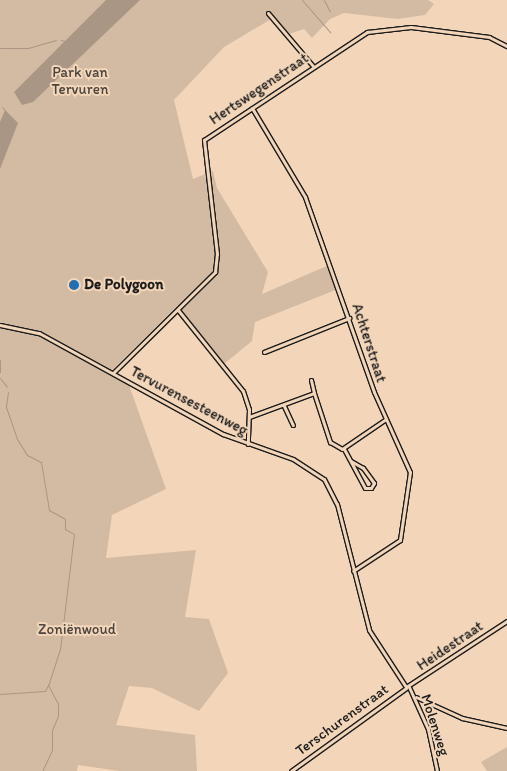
<!DOCTYPE html>
<meta charset="utf-8">
<style>
body{margin:0}
#map{position:relative;width:507px;height:771px;overflow:hidden;background:#f3d6ba;font-family:Itim,sans-serif}
div>[style]{position:absolute}
[style*='--x']{left:calc(var(--x)*1px);top:calc(var(--y)*1px);width:calc(var(--w)*1px);rotate:calc(var(--a)*1deg)}
.green>*{inset:0;background:#d3bba3}
.water>*{inset:0;background:#a99684}
.stream>*{height:1px;margin:-0.5px;padding:0 0.5px;transform-origin:0.5px;border-radius:0.5px;background:#a99684}
.roads{filter:drop-shadow(1px 0 #1c1c1c) drop-shadow(-1px 0 #1c1c1c) drop-shadow(0 1px #1c1c1c) drop-shadow(0 -1px #1c1c1c)}
.minor>*{height:3px;margin:-1.5px;padding:0 1.5px;transform-origin:1.5px;border-radius:1.5px;background:#f3d6ba}
.dots>*{width:14px;height:14px;translate:-50% -50%;box-sizing:border-box;border:2px solid #f3d6ba;border-radius:50%}
span{translate:-50% -50%;white-space:nowrap;text-align:center;line-height:1.15;-webkit-text-stroke:4px #f3d6ba;paint-order:stroke}
.park-label{font-size:15px;color:#4a443e}
.street-label{font-size:15px;color:#1c1c1c}
.poi-label{font-size:15px;color:#1c1c1c;font-weight:700}
.left{translate:0 -50%;text-align:left}
</style>
<div id="map">
<div class="green">
<i style="clip-path:polygon(0 0,428px 0,434px 4px,425px 15px,398px 19px,344px 13px,330px 19px,312px 38px,304px 29px,283px 36px,271px 19px,224px 47px,174px 100px,193px 179px,213px 171px,217px 188px,268px 272px,262px 294px,329px 265px,338px 289px,255px 322px,252px 341px,224px 364px,178px 305px,112px 370px,44px 333px,43px 337px,129px 385px,166px 489px,112px 515px,106px 558px,196px 550px,185px 617px,209px 619px,228px 673px,199px 711px,152px 688px,129px 686px,116px 725px,195px 735px,197px 771px,119px 771px,78px 765px,77px 771px,0 771px)"></i>
<i style="clip-path:polygon(507px 747px,507px 771px,487px 771px,481px 762px)"></i>
</div>
<div class="water">
<i style="clip-path:polygon(106px 0,140px 0,33px 102px,22px 105px,14px 92px)"></i>
<i style="clip-path:polygon(5px 110px,18px 123px,0 169px,0 122px)"></i>
</div>
<div class="stream">
<i style="--x:302;--y:0;--w:43;--a:48.8"></i>
<i style="--x:324;--y:0;--w:13;--a:63"></i>
<i style="--x:61;--y:40;--w:4;--a:14"></i>
<i style="--x:0;--y:48;--w:28;--a:0"></i>
<i style="--x:28;--y:48;--w:29;--a:-16"></i>
<i style="--x:2;--y:107;--w:4;--a:45"></i>
<i style="--x:0;--y:360;--w:12;--a:90"></i>
<i style="--x:0;--y:378;--w:11;--a:52"></i>
<i style="--x:8;--y:392;--w:15;--a:98"></i>
<i style="--x:6;--y:407;--w:34;--a:71"></i>
<i style="--x:17;--y:439;--w:19;--a:58"></i>
<i style="--x:27;--y:455;--w:16;--a:27"></i>
<i style="--x:41;--y:462;--w:49;--a:80.5"></i>
<i style="--x:49;--y:510;--w:18;--a:29"></i>
<i style="--x:65;--y:519;--w:10;--a:90"></i>
<i style="--x:65;--y:529;--w:10;--a:29"></i>
<i style="--x:74;--y:534;--w:116;--a:96.9"></i>
<i style="--x:60;--y:649;--w:38;--a:108"></i>
<i style="--x:48;--y:685;--w:21;--a:62"></i>
<i style="--x:58;--y:704;--w:12;--a:90"></i>
<i style="--x:58;--y:716;--w:15;--a:113"></i>
<i style="--x:52;--y:730;--w:20;--a:90"></i>
<i style="--x:52;--y:750;--w:23;--a:115"></i>
<i style="--x:0;--y:694;--w:45;--a:-3.8"></i>
<i style="--x:45;--y:691;--w:7;--a:-63"></i>
</div>
<div class="roads">
<div class="minor">
<i style="--x:268;--y:13;--w:70;--a:49.7"></i>
<i style="--x:252;--y:108;--w:104;--a:59.2"></i>
<i style="--x:305;--y:197;--w:207;--a:70.5"></i>
<i style="--x:374;--y:392;--w:88;--a:65.8"></i>
<i style="--x:410;--y:472;--w:69;--a:98.4"></i>
<i style="--x:400;--y:540;--w:56;--a:146.6"></i>
<i style="--x:178;--y:310;--w:104;--a:51.3"></i>
<i style="--x:243;--y:391;--w:19;--a:72"></i>
<i style="--x:249;--y:409;--w:35;--a:92"></i>
<i style="--x:0;--y:325;--w:40;--a:12"></i>
<i style="--x:39;--y:333;--w:210;--a:28.8"></i>
<i style="--x:223;--y:434;--w:74;--a:19.7"></i>
<i style="--x:293;--y:459;--w:37;--a:33"></i>
<i style="--x:324;--y:479;--w:28;--a:63"></i>
<i style="--x:337;--y:504;--w:130;--a:75.7"></i>
<i style="--x:369;--y:630;--w:68;--a:57"></i>
<i style="--x:264;--y:352;--w:92;--a:-21.8"></i>
<i style="--x:113;--y:373;--w:144;--a:-44.7"></i>
<i style="--x:215;--y:272;--w:18;--a:-84"></i>
<i style="--x:217;--y:254;--w:115;--a:-96.5"></i>
<i style="--x:204;--y:140;--w:196;--a:-33.5"></i>
<i style="--x:367;--y:32;--w:44;--a:-6.5"></i>
<i style="--x:411;--y:27;--w:79;--a:7.3"></i>
<i style="--x:489;--y:37;--w:20;--a:27"></i>
<i style="--x:311;--y:380;--w:13;--a:77"></i>
<i style="--x:284;--y:406;--w:21;--a:65"></i>
<i style="--x:249;--y:417;--w:69;--a:-20.3"></i>
<i style="--x:314;--y:393;--w:52;--a:71.9"></i>
<i style="--x:330;--y:442;--w:14;--a:30"></i>
<i style="--x:342;--y:449;--w:53;--a:-34.3"></i>
<i style="--x:344;--y:449;--w:44;--a:61.7"></i>
<i style="--x:365;--y:488;--w:6;--a:0"></i>
<i style="--x:371;--y:488;--w:6;--a:-59"></i>
<i style="--x:374;--y:483;--w:19;--a:-126"></i>
<i style="--x:363;--y:468;--w:14;--a:-150"></i>
<i style="--x:406;--y:687;--w:121;--a:-33.2"></i>
<i style="--x:409;--y:687;--w:46;--a:65.7"></i>
<i style="--x:428;--y:729;--w:43;--a:77.9"></i>
<i style="--x:416;--y:697;--w:51;--a:24.5"></i>
<i style="--x:462;--y:718;--w:46;--a:12.5"></i>
<i style="--x:291;--y:771;--w:142;--a:-35.8"></i>
</div>
</div>
<div class="dots">
<i style="left:74px;top:285px;background:#1f6fb2"></i>
</div>
<div class="park-label">
<span style="left:80px;top:81px">Park van<br>Tervuren</span>
<span style="left:77px;top:630px">Zoniënwoud</span>
</div>
<div class="street-label">
<span style="left:259px;top:89px;rotate:-34deg">Hertswegenstraat</span>
<span style="left:369px;top:343px;rotate:72deg">Achterstraat</span>
<span style="left:189px;top:401px;rotate:28deg">Tervurensesteenweg</span>
<span style="left:450px;top:646px;rotate:-34deg">Heidestraat</span>
<span style="left:342px;top:720px;rotate:-36deg">Terschurenstraat</span>
<span style="left:435px;top:725px;rotate:72deg">Molenweg</span>
</div>
<div class="poi-label">
<span class="left" style="left:84px;top:285px">De Polygoon</span>
</div>
</div>
